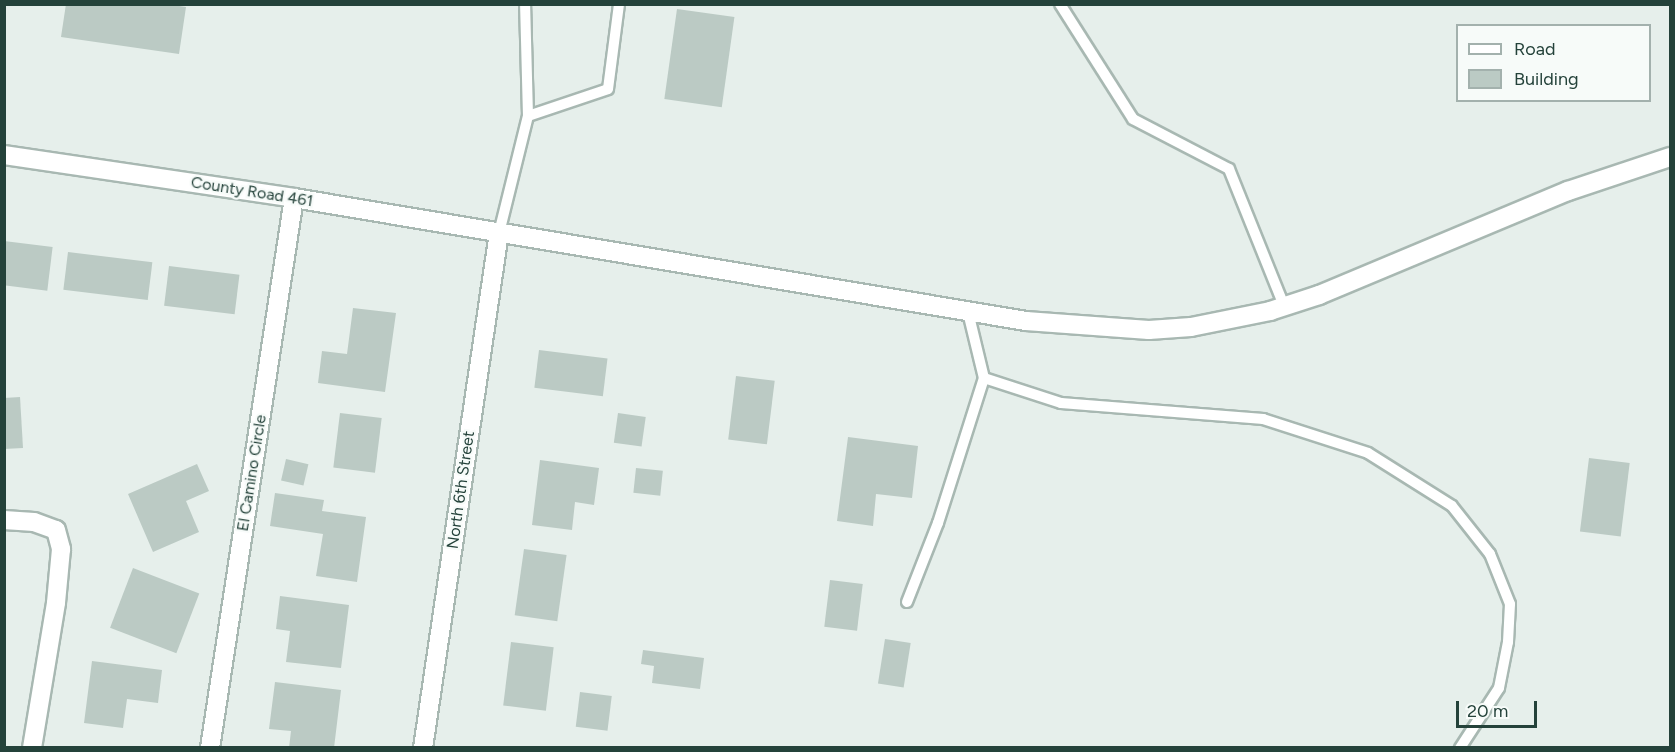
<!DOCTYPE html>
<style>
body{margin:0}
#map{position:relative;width:1675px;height:752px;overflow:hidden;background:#e6efeb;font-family:Figtree,sans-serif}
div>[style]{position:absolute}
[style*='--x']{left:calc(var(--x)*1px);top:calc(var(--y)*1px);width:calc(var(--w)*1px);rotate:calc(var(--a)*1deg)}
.building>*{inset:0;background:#bbcac4;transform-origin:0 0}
.roads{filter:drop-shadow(2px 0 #a8b8b2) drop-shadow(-2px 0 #a8b8b2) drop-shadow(0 2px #a8b8b2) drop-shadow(0 -2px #a8b8b2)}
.service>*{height:10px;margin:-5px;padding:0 5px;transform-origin:5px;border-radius:5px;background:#fff}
.minor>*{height:18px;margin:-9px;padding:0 9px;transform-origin:9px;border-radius:9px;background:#fff}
.secondary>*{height:18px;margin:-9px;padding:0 9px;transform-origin:9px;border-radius:9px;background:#fff}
span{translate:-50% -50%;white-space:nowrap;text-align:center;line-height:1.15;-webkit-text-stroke:4.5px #f7fbf9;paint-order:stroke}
.street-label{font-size:16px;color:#24423a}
.frame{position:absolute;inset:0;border:6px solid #24423a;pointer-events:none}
.legend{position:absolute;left:1456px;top:24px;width:195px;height:78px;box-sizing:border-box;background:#f7fbf9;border:2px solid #a3b1ad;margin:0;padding:8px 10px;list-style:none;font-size:18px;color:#24423a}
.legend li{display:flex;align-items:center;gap:12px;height:30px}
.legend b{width:30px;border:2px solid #a3b1ad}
.scale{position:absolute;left:1456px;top:701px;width:81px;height:27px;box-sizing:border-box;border:3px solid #24423a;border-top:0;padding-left:8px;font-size:18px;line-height:21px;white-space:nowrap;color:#24423a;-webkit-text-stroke:4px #f7fbf9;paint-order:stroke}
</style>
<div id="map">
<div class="building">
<i style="clip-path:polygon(66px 4px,166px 4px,186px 7px,179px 54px,61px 37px)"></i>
<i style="left:677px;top:9px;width:58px;height:91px;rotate:8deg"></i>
<i style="left:4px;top:241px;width:49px;height:44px;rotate:7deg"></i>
<i style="left:68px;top:252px;width:85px;height:38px;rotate:7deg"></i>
<i style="left:169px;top:266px;width:71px;height:40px;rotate:7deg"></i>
<i style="clip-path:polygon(353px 308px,396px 313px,385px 392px,318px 383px,322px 351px,347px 354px)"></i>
<i style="left:539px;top:350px;width:69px;height:38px;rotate:7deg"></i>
<i style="left:736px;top:376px;width:39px;height:64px;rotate:7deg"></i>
<i style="clip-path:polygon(20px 397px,23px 448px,4px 449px,4px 398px)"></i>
<i style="left:340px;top:413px;width:42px;height:55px;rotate:7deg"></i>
<i style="left:618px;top:413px;width:28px;height:30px;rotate:8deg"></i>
<i style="clip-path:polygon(848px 437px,918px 446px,912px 498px,876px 494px,873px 526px,837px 521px)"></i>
<i style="left:1589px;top:458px;width:41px;height:74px;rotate:7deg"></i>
<i style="left:286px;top:459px;width:23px;height:22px;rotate:13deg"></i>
<i style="clip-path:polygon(540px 460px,599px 468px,594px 505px,575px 502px,572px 530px,532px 525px)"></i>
<i style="clip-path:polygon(197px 464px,209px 491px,186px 501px,199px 532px,153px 552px,128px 494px)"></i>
<i style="left:636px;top:468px;width:27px;height:25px;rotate:6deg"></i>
<i style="clip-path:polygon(275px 493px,324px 500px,322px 511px,366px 517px,357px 582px,316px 576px,323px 534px,270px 526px)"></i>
<i style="left:524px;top:549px;width:43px;height:67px;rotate:8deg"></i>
<i style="left:133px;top:568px;width:71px;height:64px;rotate:21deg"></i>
<i style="left:830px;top:580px;width:33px;height:47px;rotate:7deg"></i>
<i style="clip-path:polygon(280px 596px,349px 605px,341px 668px,286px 662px,290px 631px,276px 629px)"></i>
<i style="left:885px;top:639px;width:26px;height:45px;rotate:9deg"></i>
<i style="left:511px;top:642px;width:43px;height:64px;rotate:7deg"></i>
<i style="clip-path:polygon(643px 650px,704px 658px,700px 689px,652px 683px,654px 666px,641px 664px)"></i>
<i style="clip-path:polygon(92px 661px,162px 670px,158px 703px,127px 699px,123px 728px,84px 723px)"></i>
<i style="clip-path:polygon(275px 682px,341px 690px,334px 748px,289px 748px,291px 731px,269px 729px)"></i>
<i style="left:580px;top:692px;width:32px;height:35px;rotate:7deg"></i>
</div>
<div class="roads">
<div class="service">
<i style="--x:1060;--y:4;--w:136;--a:57.6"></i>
<i style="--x:1133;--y:119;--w:108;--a:27.5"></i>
<i style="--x:1229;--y:169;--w:148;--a:68.1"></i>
<i style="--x:528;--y:116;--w:84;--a:-18.6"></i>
<i style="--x:608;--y:89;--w:86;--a:-82.6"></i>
<i style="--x:499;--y:233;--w:121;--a:-76.1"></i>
<i style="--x:528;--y:116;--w:112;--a:-91.5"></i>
<i style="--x:968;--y:312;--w:68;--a:76.4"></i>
<i style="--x:984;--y:378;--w:81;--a:18"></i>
<i style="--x:1061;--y:403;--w:203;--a:4.5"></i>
<i style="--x:1263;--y:419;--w:110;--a:17.9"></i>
<i style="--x:1368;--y:453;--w:99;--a:32.2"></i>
<i style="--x:1452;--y:506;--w:61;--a:51.6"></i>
<i style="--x:1490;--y:554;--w:54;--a:68.2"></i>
<i style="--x:1510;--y:604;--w:38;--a:93"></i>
<i style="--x:1508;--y:642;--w:47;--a:101.1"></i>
<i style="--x:1499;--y:688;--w:72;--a:123"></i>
<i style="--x:907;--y:602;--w:85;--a:-68.6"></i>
<i style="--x:938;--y:523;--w:152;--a:-72.4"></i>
</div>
<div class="minor">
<i style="--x:4;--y:520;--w:30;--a:4"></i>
<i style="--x:34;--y:522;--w:23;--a:20"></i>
<i style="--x:56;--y:530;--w:20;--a:75"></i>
<i style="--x:61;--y:549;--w:54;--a:95.3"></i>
<i style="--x:56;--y:603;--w:147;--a:99.4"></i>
<i style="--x:210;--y:748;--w:556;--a:-81.32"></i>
</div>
<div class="secondary">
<i style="--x:4;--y:155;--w:293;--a:8.4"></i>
<i style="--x:294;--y:198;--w:742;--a:9.54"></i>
<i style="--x:1026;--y:321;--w:123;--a:4.2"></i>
<i style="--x:1149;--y:330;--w:42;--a:-4.1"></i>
<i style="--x:1191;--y:327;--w:81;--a:-11.4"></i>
<i style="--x:1270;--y:311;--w:52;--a:-18.1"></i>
<i style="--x:1319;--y:295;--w:270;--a:-22.7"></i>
<i style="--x:1568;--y:191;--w:108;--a:-18.4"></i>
<i style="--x:423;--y:748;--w:521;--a:-81.61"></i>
</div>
</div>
<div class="street-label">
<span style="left:252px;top:192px;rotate:9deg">County Road 461</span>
<span style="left:252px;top:473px;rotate:-81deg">El Camino Circle</span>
<span style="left:461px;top:490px;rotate:-82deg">North 6th Street</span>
</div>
<div class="frame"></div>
<ul class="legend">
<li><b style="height:8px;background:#fff"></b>Road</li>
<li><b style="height:16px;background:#bbcac4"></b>Building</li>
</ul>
<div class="scale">20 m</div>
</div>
